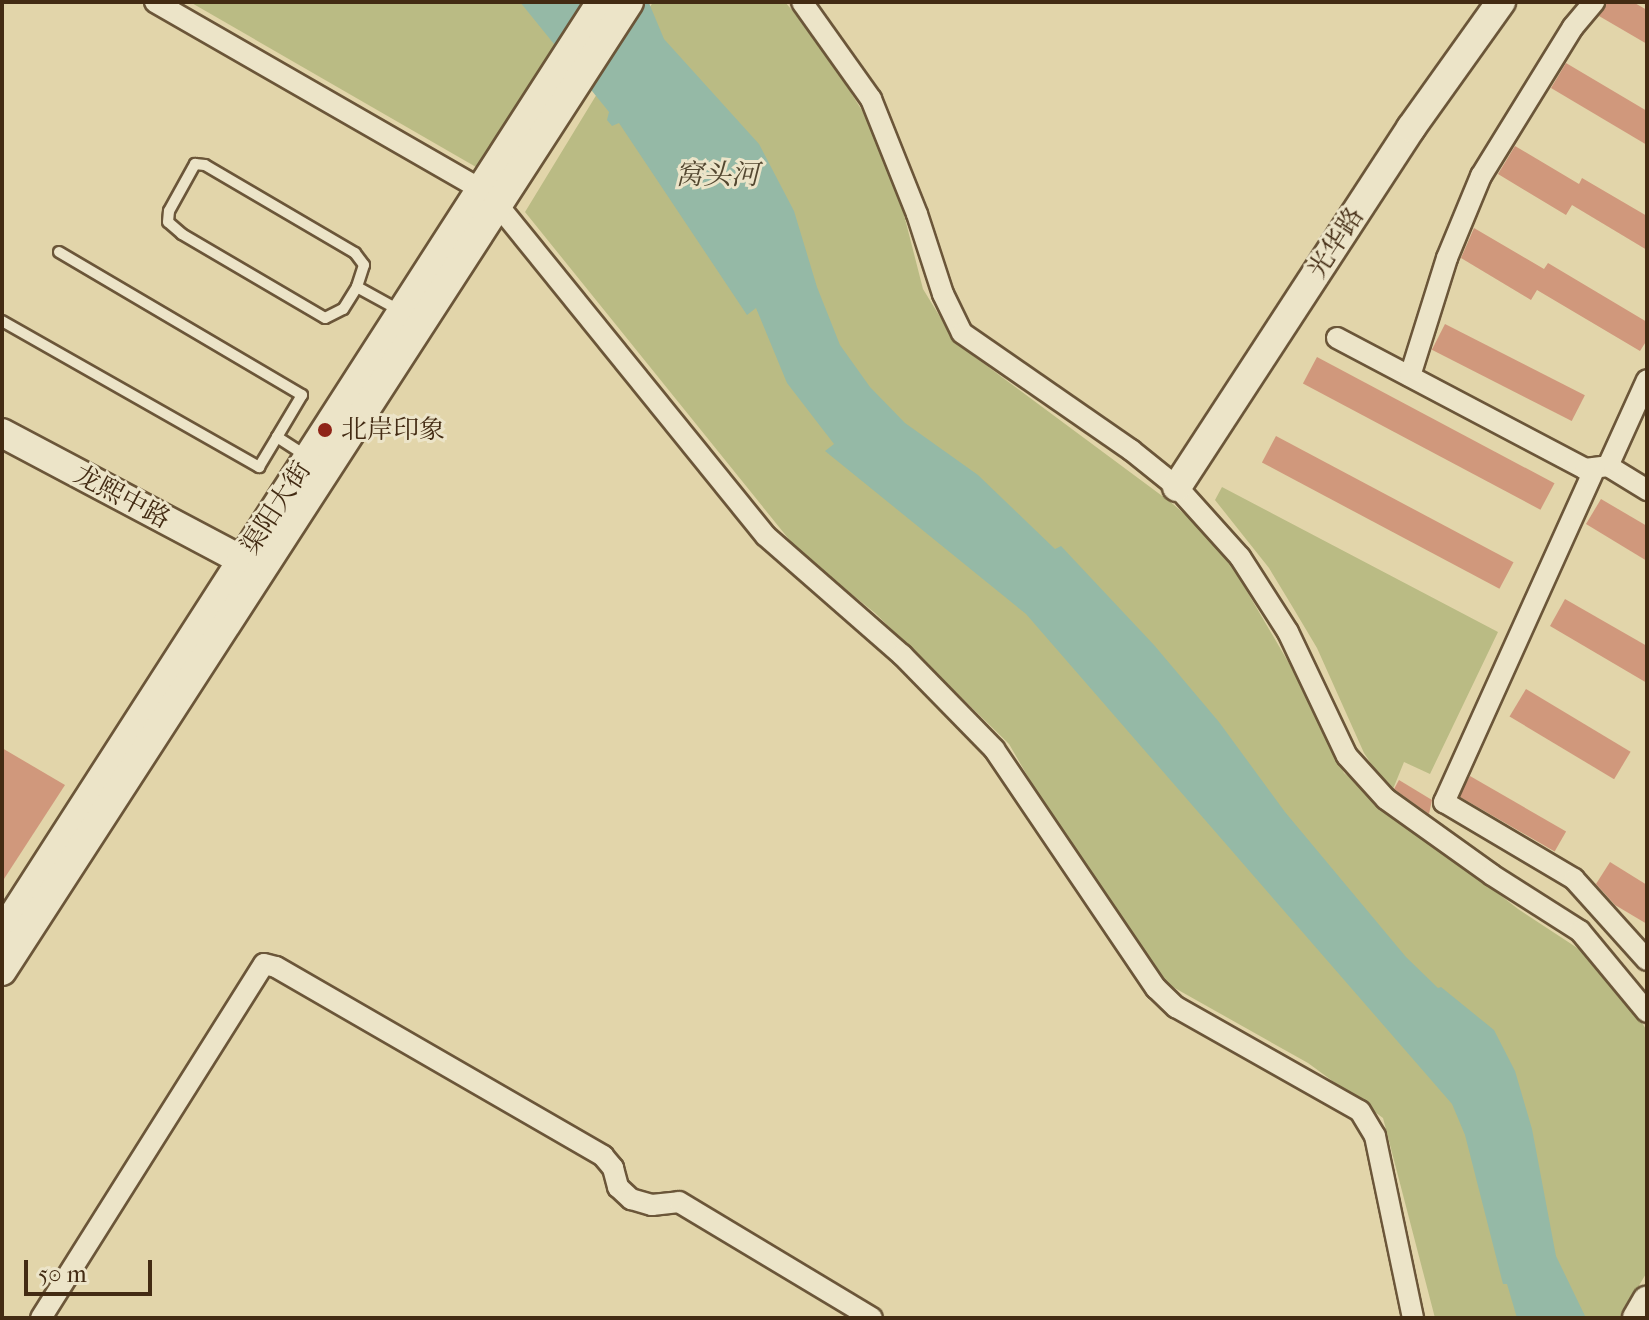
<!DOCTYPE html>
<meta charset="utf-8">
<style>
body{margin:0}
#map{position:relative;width:1649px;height:1320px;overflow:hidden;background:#e2d5aa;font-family:"IM FELL French Canon","Noto Serif SC",serif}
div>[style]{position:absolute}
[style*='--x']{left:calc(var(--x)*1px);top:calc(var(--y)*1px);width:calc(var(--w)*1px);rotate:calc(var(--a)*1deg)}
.green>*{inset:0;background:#babb84}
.water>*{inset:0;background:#95b9a6}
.building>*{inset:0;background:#d0987c;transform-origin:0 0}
.roads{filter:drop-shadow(2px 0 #6b5639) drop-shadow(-2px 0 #6b5639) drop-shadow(0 2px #6b5639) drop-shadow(0 -2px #6b5639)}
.lane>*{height:10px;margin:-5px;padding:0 5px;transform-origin:5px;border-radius:5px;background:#ece4c8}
.street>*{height:20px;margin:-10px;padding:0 10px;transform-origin:10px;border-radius:10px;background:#ece4c8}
.secondary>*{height:28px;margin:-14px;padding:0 14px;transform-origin:14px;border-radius:14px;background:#ece4c8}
.dots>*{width:22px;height:22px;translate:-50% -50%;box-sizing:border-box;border:4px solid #ece4c8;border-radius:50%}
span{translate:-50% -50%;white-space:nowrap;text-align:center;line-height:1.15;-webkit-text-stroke:6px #ece4c8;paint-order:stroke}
.street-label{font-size:26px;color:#432b13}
.poi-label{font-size:26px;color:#432b13}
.left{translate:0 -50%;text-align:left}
.water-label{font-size:28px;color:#534730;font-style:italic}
.frame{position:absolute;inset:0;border:4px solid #432b13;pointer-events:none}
.scale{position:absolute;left:24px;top:1260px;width:128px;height:36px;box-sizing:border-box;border:4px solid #432b13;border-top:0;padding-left:10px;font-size:24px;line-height:28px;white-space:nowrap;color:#432b13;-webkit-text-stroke:6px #ece4c8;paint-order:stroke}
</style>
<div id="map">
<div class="green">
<i style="clip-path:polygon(190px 2px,584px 2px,476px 167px)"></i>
<i style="clip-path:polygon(653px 2px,785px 2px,819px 42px,868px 120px,901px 203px,923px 289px,956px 343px,1173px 504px,1221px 547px,1304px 689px,1344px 773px,1518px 909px,1585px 953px,1638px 1016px,1647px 1031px,1647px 1272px,1620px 1318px,1435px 1318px,1383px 1118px,1308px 1063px,1164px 982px,1064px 839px,1009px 744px,875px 613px,800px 553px,525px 212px)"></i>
<i style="clip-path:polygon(1222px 487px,1498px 632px,1430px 774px,1404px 762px,1391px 794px,1364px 753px,1317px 648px,1292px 606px,1269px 568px,1215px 500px)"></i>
</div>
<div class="water">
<i style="clip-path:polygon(520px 2px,649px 3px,664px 39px,759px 144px,794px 211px,817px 287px,840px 345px,870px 387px,905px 423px,978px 475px,1055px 549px,1061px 546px,1154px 645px,1219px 722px,1285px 812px,1406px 957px,1438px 988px,1441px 987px,1494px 1030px,1515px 1071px,1532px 1129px,1556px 1256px,1586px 1318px,1517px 1318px,1507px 1284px,1503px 1284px,1465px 1135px,1452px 1104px,1026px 614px,825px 451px,834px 444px,787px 383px,756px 308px,747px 315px,619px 123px,612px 126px,607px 120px,609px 112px)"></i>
</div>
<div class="building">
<i style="clip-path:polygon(1607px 2px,1633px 2px,1647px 10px,1647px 44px,1599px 16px)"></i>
<i style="clip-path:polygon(1566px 63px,1647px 111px,1647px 145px,1551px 88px)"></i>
<i style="clip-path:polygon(1515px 146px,1579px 184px,1582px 178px,1647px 216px,1647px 250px,1572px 205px,1566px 215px,1498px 174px)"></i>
<i style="clip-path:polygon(1474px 228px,1544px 269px,1548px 263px,1647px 322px,1647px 340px,1640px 351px,1537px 290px,1531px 300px,1461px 258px)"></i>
<i style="left:1445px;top:324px;width:157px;height:29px;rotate:27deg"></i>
<i style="left:1317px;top:357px;width:269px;height:30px;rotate:28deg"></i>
<i style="left:1276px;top:436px;width:269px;height:30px;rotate:28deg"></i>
<i style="clip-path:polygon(1601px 499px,1647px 526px,1647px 561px,1586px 524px)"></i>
<i style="clip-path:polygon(1565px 599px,1647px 646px,1647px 683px,1550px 626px)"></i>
<i style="left:1526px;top:689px;width:122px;height:32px;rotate:31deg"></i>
<i style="clip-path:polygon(2px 748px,65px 785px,2px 882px)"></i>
<i style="left:1470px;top:776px;width:111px;height:23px;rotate:30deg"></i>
<i style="clip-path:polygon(1399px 780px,1432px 800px,1429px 814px,1394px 789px)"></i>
<i style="clip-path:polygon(1610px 862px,1647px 885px,1647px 924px,1615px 905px,1596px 884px)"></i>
</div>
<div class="roads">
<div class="lane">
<i style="--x:59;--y:252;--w:282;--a:30.5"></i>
<i style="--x:302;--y:395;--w:49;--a:120.8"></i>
<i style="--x:357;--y:287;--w:26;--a:122"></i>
<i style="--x:343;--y:309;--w:20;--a:153"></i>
<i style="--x:325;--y:318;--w:166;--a:-149.6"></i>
<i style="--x:182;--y:234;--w:18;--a:-139"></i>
<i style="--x:168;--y:222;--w:11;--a:-85"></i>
<i style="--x:169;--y:211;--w:54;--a:-61"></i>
<i style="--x:195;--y:164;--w:10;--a:6"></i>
<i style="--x:205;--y:165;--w:174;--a:30.4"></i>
<i style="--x:355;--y:253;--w:15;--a:53"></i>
<i style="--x:364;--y:265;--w:23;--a:108"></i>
<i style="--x:357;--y:287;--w:48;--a:28.7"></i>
<i style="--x:2;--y:321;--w:296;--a:29.6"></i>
<i style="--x:259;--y:467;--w:35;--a:-59"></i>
<i style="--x:277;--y:437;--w:35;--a:33"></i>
</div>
<div class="street">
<i style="--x:155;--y:2;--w:374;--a:29.9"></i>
<i style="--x:802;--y:2;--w:119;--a:54.6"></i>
<i style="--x:871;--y:99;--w:124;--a:68.2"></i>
<i style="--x:917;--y:214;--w:84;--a:72"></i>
<i style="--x:943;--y:294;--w:43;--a:64"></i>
<i style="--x:962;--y:333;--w:206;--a:34.7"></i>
<i style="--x:1131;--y:450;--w:59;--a:38.8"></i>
<i style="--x:1177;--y:487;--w:94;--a:48"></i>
<i style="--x:1240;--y:557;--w:89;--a:57.4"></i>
<i style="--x:1288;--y:632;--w:137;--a:64.6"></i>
<i style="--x:1347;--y:756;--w:58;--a:47.8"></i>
<i style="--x:1386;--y:799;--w:130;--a:35.6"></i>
<i style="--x:1492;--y:875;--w:104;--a:32.5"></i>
<i style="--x:1580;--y:931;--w:105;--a:50.4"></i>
<i style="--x:497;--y:204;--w:427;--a:51"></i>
<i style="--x:766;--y:536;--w:181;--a:41.2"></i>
<i style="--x:902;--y:655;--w:132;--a:45.6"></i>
<i style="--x:994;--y:749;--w:289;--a:55.9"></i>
<i style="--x:1156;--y:988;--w:28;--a:44"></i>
<i style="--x:1176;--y:1007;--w:211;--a:29.5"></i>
<i style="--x:1360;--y:1111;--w:29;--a:59"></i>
<i style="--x:1375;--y:1136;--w:186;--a:78.2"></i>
<i style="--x:1337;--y:338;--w:280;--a:27.8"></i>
<i style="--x:1585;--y:469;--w:23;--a:-7"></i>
<i style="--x:1608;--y:466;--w:46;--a:31.6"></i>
<i style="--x:1410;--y:376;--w:124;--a:-72.6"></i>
<i style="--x:1447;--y:258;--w:89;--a:-67.5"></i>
<i style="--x:1481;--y:176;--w:175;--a:-58.3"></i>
<i style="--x:1573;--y:27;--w:33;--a:-50"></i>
<i style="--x:1608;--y:466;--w:94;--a:-65.6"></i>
<i style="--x:1595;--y:468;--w:367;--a:114.3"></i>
<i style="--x:1444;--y:802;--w:151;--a:30.6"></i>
<i style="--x:1574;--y:879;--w:109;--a:48"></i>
<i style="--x:41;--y:1318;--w:418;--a:-57.8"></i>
<i style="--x:264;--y:964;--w:12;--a:14"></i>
<i style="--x:276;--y:967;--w:378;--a:30"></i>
<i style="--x:603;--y:1156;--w:16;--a:50"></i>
<i style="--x:613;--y:1168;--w:20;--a:75"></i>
<i style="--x:618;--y:1187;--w:18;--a:43"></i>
<i style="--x:631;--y:1199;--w:22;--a:16"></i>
<i style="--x:652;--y:1205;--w:27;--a:-6"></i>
<i style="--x:679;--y:1202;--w:225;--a:31"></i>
</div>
<div class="secondary">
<i style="--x:2;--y:433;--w:272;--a:27.9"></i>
<i style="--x:1177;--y:487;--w:429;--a:-56.9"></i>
<i style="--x:1411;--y:128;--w:155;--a:-54.5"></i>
<i style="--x:2;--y:933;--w:1107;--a:-57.24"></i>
<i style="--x:2;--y:971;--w:1154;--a:-57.09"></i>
<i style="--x:1637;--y:1318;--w:20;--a:-60"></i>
</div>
</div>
<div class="dots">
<i style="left:325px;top:430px;background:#8f2418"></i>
</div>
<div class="street-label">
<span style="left:1336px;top:243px;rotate:-57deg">光华路</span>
<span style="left:122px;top:497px;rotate:28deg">龙熙中路</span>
<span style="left:276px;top:508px;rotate:-57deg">渠阳大街</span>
</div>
<div class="poi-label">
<span class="left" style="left:341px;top:430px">北岸印象</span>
</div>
<div class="water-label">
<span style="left:717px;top:175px">窝头河</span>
</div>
<div class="frame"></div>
<div class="scale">50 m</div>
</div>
